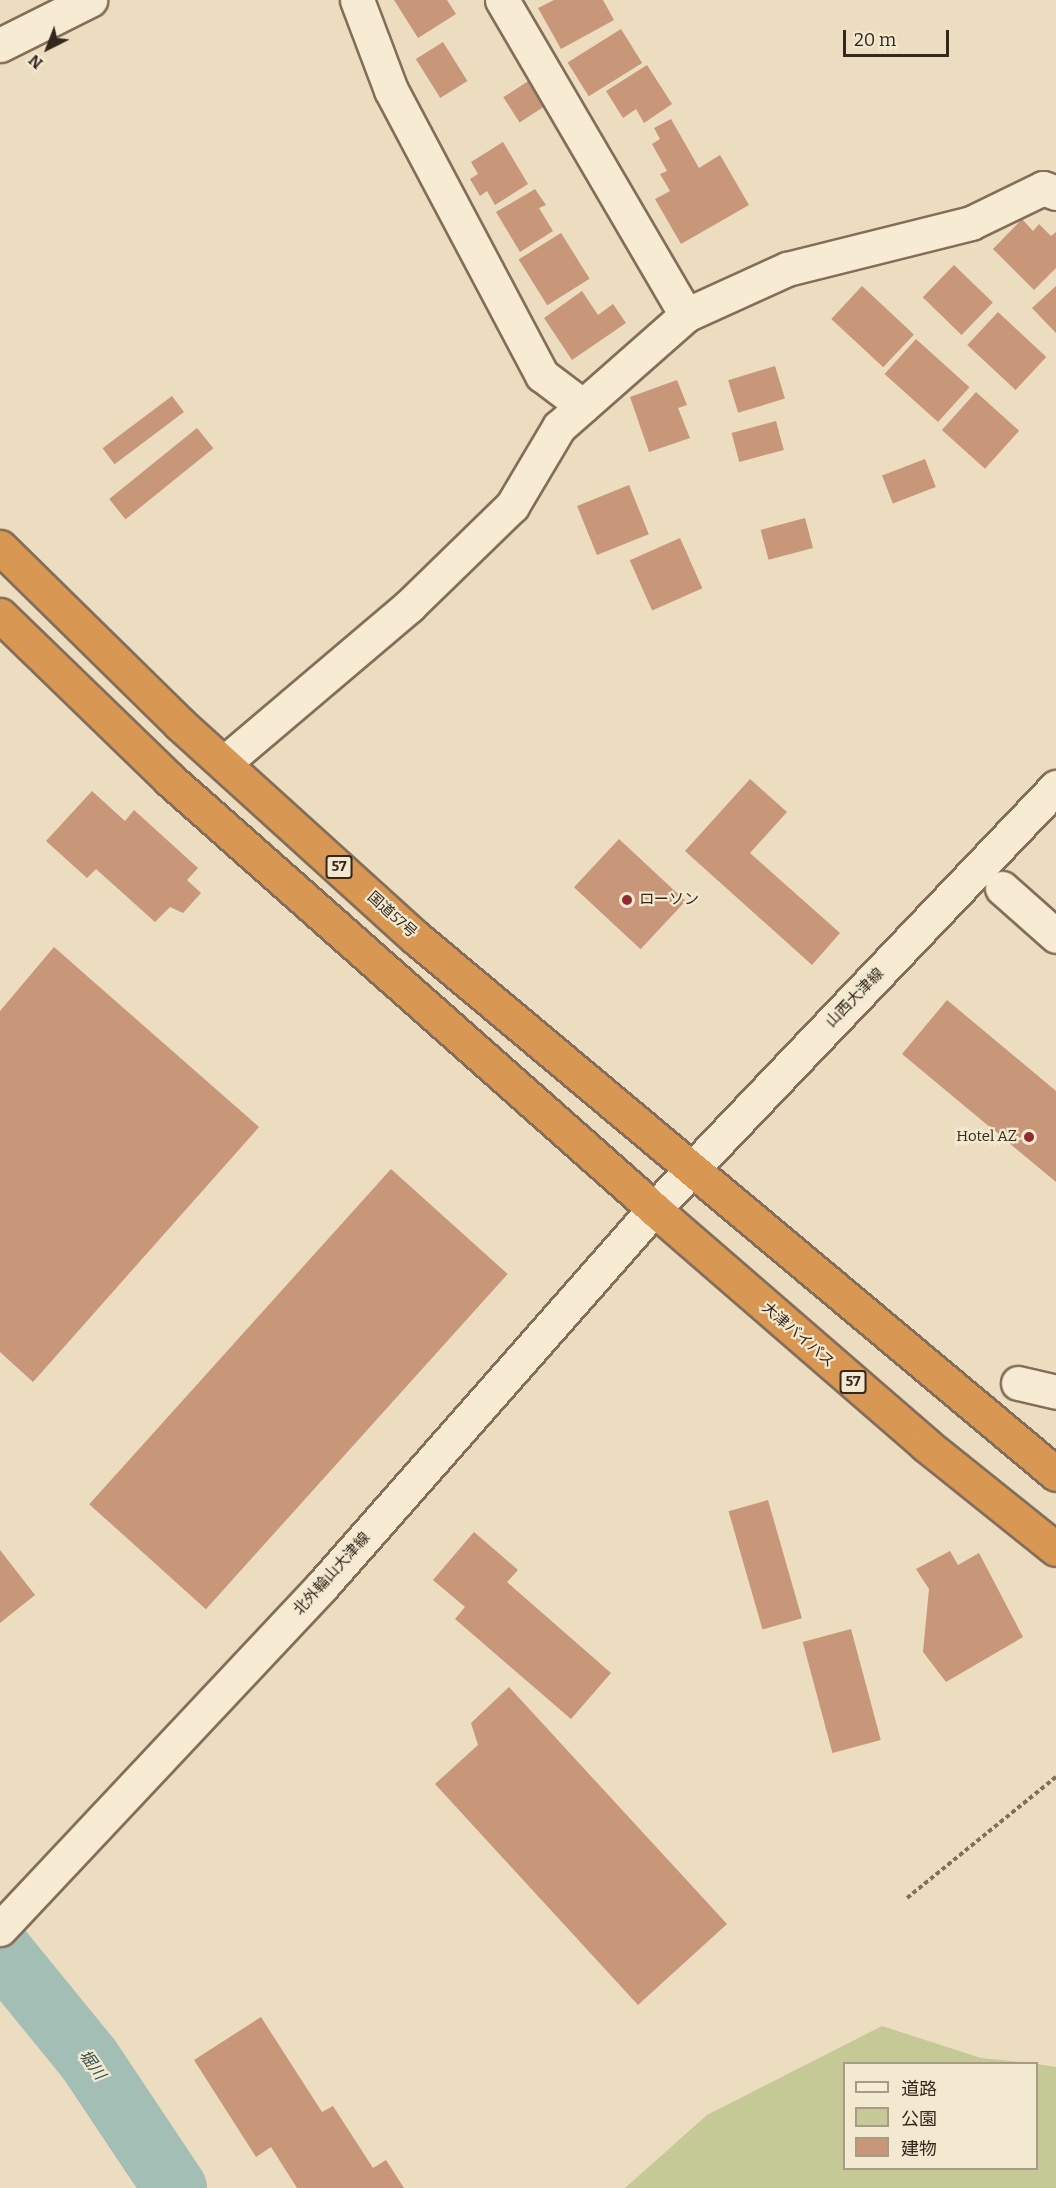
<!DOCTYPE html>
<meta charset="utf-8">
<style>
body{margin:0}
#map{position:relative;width:1056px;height:2188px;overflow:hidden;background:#ecddc1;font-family:Bitter,"Noto Sans JP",serif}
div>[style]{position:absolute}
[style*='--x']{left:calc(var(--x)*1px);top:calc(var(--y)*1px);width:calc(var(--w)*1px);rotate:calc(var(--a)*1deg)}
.green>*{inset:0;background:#c5c995}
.river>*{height:64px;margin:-32px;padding:0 32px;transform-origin:32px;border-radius:32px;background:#a3beb5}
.building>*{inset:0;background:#c89678;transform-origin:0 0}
.path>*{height:4px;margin-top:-2px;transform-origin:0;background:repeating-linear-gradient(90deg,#846e59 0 4.5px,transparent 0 7.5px)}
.roads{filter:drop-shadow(2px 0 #846e59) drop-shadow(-2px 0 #846e59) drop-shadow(0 2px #846e59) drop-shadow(0 -2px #846e59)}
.street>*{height:33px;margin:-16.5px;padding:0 16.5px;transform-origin:16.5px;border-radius:16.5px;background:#f7ebd3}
.secondary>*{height:33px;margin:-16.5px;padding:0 16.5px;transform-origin:16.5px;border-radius:16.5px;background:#f7ebd3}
.highway>*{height:33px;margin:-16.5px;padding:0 16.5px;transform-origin:16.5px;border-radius:16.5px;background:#d89854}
.dots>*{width:16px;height:16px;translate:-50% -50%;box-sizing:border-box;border:3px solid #f3e8d0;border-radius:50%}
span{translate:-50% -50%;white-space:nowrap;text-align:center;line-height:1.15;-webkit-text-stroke:4.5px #f3e8d0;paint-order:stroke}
.shield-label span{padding:2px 4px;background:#f3e8d0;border:2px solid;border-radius:4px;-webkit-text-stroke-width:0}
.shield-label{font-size:14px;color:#34271d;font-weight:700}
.poi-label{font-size:15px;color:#34271d}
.left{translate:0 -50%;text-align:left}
.right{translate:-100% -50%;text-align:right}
.street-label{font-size:15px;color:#34271d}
.water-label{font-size:16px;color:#2d534f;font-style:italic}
.legend{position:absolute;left:843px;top:2062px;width:195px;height:108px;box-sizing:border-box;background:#f3e8d0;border:2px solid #a79b88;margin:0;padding:8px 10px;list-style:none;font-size:18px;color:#34271d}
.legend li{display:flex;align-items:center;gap:12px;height:30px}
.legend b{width:30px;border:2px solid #a79b88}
.north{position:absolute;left:18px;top:18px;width:60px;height:60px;-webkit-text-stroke:4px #f3e8d0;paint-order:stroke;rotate:222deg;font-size:16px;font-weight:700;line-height:24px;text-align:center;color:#34271d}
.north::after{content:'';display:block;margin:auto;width:21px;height:27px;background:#34271d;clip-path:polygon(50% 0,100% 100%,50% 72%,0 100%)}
.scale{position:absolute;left:843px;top:30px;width:106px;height:27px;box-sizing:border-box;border:3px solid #34271d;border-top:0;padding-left:8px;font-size:18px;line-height:21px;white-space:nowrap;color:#34271d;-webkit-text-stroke:4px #f3e8d0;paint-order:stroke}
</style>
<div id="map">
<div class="green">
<i style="clip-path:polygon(882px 2026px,981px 2058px,1030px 2063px,844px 2064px,844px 2168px,1036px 2168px,1037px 2064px,1056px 2067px,1056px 2188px,625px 2188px,707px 2115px)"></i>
</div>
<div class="river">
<i style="--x:0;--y:1950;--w:141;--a:50.8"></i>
<i style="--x:89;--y:2059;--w:155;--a:56.3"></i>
</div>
<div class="building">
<i style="clip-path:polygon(394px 0,447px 0,456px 14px,418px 38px)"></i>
<i style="clip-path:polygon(554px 0,603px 0,614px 20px,561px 49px,538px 8px)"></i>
<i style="left:621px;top:29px;width:40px;height:63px;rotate:58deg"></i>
<i style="left:443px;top:42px;width:46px;height:32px;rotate:58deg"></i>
<i style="clip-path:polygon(647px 65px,672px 104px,644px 123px,636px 109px,623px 118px,606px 91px)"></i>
<i style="left:536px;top:76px;width:30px;height:39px;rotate:57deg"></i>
<i style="clip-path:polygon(671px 119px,699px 168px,720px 155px,749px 205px,681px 244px,655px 199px,670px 191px,660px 174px,667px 171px,652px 144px,660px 139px,654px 128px)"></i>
<i style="clip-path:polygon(503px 142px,528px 184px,495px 205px,487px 191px,480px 196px,470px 179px,478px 174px,471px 162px)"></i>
<i style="clip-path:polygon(535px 189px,546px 205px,539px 208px,553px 231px,520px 252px,496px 212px)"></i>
<i style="clip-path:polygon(1022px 219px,1033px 231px,1039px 224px,1051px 236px,1056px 232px,1056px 268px,1034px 290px,993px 249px)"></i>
<i style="left:561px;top:233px;width:54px;height:50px;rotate:58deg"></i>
<i style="left:954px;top:265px;width:54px;height:45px;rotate:44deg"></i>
<i style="left:862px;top:286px;width:71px;height:45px;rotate:43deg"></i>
<i style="clip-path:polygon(1056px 286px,1056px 333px,1032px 308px)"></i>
<i style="clip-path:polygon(582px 291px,598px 315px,613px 304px,626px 323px,572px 360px,544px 318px)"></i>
<i style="left:998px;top:312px;width:66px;height:45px;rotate:43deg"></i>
<i style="left:916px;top:339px;width:72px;height:47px;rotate:42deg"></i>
<i style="left:775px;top:366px;width:34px;height:49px;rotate:73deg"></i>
<i style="clip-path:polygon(677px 380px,687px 405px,678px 408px,690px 438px,649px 452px,630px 397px)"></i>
<i style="left:976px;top:392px;width:58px;height:51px;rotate:42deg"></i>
<i style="left:172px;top:396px;width:20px;height:87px;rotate:53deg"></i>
<i style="left:776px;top:421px;width:30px;height:46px;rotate:75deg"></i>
<i style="left:197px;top:428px;width:26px;height:113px;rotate:51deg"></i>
<i style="left:925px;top:459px;width:30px;height:46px;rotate:69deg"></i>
<i style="left:629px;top:485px;width:53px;height:56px;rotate:68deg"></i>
<i style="left:805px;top:518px;width:31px;height:46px;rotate:75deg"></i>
<i style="left:680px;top:538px;width:55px;height:55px;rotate:66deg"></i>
<i style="clip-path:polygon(750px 779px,787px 812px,750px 853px,840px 933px,812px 965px,685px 851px)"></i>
<i style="clip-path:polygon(92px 791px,125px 821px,134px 810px,198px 868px,187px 880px,201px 893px,183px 913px,170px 907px,155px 922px,96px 869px,87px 878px,46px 841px)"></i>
<i style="left:619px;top:839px;width:91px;height:66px;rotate:43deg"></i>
<i style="clip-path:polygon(54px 947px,259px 1127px,33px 1382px,0 1352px,0 1011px)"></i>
<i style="clip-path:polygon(947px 1000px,1056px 1091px,1056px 1182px,902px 1054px)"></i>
<i style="left:391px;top:1169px;width:157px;height:451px;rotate:42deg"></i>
<i style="left:768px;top:1500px;width:123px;height:41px;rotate:74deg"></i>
<i style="clip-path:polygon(474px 1532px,518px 1570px,507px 1582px,611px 1673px,571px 1719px,455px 1619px,465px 1607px,433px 1580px)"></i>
<i style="clip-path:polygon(0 1550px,35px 1595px,0 1623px)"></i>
<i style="clip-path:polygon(950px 1551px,958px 1565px,979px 1553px,1023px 1637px,946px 1682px,923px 1652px,929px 1589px,916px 1569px)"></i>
<i style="left:851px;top:1629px;width:115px;height:50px;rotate:75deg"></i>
<i style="clip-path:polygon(509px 1687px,727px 1924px,638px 2005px,435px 1784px,478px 1745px,471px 1723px)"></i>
<i style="clip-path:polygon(261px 2017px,322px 2112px,333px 2106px,373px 2168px,386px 2160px,404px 2188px,297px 2188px,271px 2147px,256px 2157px,194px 2060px)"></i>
</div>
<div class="path">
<i style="--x:907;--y:1898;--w:192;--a:-39.1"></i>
</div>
<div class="roads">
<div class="street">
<i style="--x:357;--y:0;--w:96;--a:69.3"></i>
<i style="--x:391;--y:90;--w:323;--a:62.1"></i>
<i style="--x:542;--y:375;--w:51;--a:37.1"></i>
<i style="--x:502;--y:0;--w:365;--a:59.7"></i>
<i style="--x:0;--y:45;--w:101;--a:-26.6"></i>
<i style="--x:224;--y:763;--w:243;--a:-40.3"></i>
<i style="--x:409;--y:606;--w:144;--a:-44.2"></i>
<i style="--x:512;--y:506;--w:92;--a:-59.3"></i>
<i style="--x:559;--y:427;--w:169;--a:-41.4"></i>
<i style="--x:686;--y:315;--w:111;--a:-24.5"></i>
<i style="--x:787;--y:269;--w:190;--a:-14"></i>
<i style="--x:971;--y:223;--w:80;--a:-25.9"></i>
<i style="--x:1043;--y:188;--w:14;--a:21"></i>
<i style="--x:1002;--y:888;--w:72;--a:41.6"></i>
<i style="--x:1018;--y:1383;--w:39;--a:13"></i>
</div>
<div class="secondary">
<i style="--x:0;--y:1929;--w:470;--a:-46.8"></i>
<i style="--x:322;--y:1586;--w:502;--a:-48.63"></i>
<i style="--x:654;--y:1209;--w:583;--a:-46.39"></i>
</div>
<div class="highway">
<i style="--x:0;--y:547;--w:252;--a:44.5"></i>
<i style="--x:180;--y:724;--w:317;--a:42.2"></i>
<i style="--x:415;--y:937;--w:836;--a:39.95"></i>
<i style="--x:0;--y:615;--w:235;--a:44.1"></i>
<i style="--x:169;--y:779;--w:648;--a:41.56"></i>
<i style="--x:654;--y:1209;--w:360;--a:40.9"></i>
<i style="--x:926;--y:1445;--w:166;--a:38.7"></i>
</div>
</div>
<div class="dots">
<i style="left:627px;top:900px;background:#902c31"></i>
<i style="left:1029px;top:1137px;background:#902c31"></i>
</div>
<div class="shield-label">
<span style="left:339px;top:867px">57</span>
<span style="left:853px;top:1382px">57</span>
</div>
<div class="poi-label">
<span class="left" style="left:639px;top:900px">ローソン</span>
<span class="right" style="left:1017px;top:1137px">Hotel AZ</span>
</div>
<div class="street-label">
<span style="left:392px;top:915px;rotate:42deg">国道57号</span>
<span style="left:855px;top:998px;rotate:-46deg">山西大津線</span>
<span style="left:798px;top:1335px;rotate:41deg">大津バイパス</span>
<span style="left:332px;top:1574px;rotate:-48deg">北外輪山大津線</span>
</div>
<div class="water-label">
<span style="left:92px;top:2065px;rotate:54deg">堀川</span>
</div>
<ul class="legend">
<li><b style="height:8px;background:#f7ebd3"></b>道路</li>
<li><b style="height:16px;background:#c5c995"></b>公園</li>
<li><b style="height:16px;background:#c89678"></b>建物</li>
</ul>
<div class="north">N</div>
<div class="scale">20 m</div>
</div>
